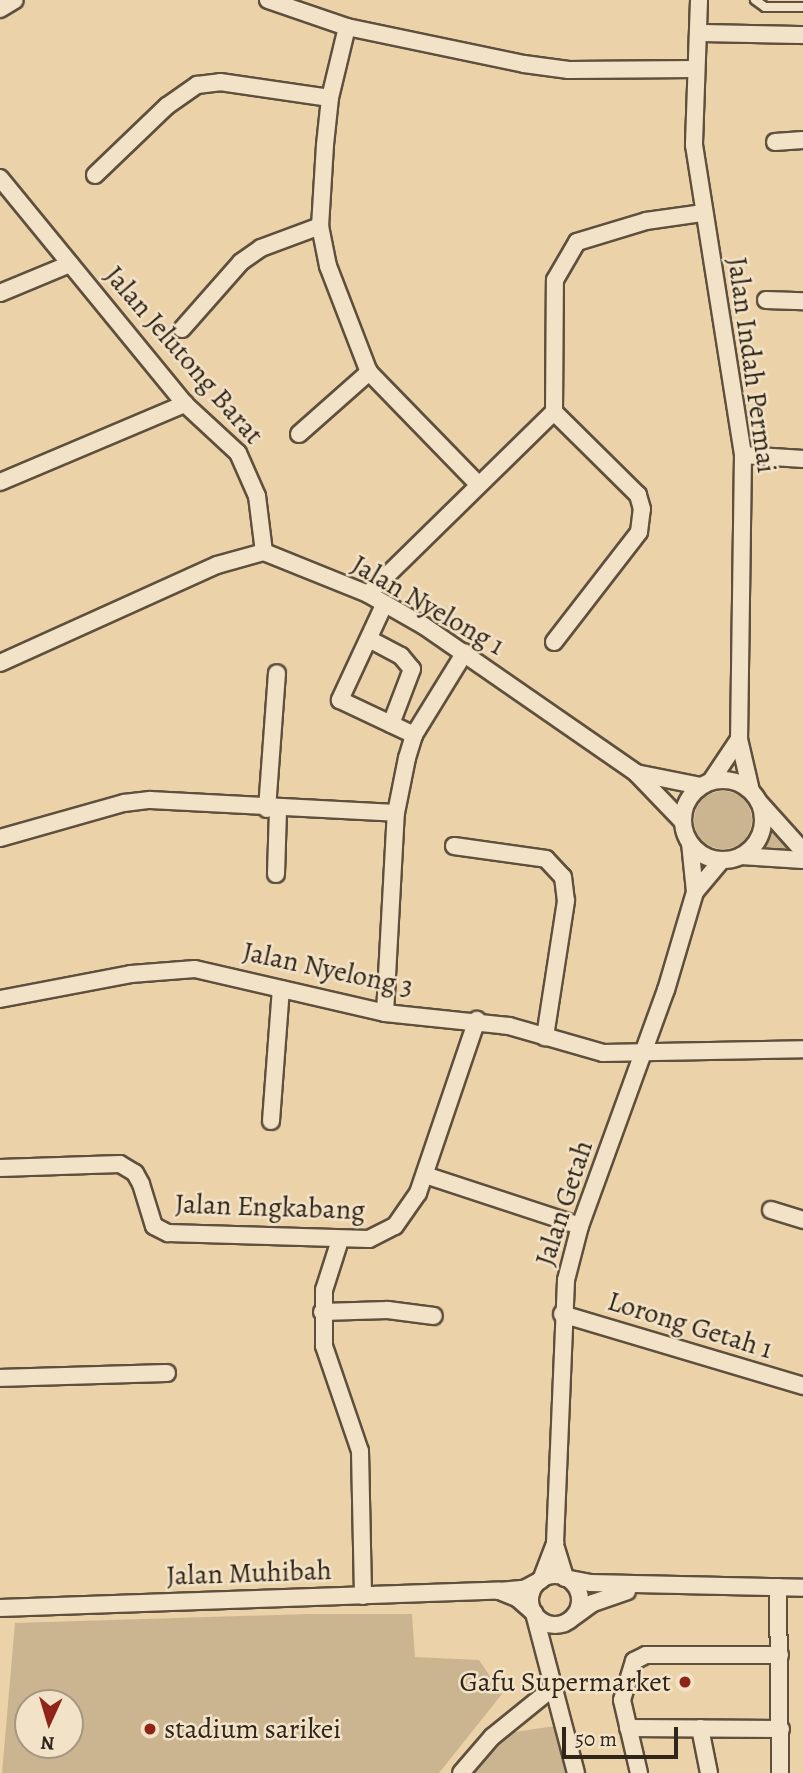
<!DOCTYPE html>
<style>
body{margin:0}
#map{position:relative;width:803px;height:1773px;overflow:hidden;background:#ebd2a9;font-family:Alegreya,serif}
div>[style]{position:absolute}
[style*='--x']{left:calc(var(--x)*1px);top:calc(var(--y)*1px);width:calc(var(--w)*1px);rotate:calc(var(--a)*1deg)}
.green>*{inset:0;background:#cbb591}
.round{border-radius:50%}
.roads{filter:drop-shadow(2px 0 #5e503d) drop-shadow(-2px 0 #5e503d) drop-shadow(0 2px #5e503d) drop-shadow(0 -2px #5e503d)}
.service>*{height:8px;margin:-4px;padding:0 4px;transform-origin:4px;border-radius:4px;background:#f2e2c7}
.minor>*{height:16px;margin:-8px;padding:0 8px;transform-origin:8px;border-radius:8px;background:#f2e2c7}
.minor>.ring{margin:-8px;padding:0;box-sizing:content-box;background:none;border:16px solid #f2e2c7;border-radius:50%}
.dots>*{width:19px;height:19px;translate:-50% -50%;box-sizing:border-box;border:4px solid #f2e2c7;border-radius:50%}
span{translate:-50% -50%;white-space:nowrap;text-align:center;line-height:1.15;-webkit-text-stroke:5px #f2e2c7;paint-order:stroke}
.street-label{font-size:28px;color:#2f2519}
.poi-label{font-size:28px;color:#2f2519}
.right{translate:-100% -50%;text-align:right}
.left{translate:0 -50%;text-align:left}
.north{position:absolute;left:14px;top:1689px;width:70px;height:70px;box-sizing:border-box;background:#f2e2c7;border:2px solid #a49681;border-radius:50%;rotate:184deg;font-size:19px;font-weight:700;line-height:28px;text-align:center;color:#2f2519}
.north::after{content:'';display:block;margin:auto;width:24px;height:32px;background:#8f2418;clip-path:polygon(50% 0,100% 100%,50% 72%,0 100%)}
.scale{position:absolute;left:562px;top:1727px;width:116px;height:32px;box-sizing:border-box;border:4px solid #2f2519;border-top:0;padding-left:9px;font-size:21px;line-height:24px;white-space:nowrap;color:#2f2519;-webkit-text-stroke:5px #f2e2c7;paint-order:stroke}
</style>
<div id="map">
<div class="green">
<i class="round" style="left:694px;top:791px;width:58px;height:58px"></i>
<i style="clip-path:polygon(769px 829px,796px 853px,761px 849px)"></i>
<i style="clip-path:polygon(evenodd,309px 1614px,412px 1614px,415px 1657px,479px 1660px,502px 1694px,439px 1773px,2px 1773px,15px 1623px,309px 1614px,28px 1703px,70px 1703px,70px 1745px,28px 1745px,28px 1703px)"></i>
<i style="clip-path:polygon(555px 1726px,566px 1773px,473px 1773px,508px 1733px)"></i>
</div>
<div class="roads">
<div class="service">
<i style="--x:755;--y:0;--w:12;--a:35"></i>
<i style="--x:765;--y:7;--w:38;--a:0"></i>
</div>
<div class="minor">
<i style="--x:268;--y:0;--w:83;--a:18.9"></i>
<i style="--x:347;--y:27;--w:181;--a:11.8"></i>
<i style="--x:524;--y:64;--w:45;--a:7.6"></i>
<i style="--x:569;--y:70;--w:127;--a:-0.5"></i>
<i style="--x:699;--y:0;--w:145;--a:92"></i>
<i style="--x:694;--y:145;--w:314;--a:81"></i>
<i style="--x:743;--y:455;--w:284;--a:90.8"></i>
<i style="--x:739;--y:739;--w:53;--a:77"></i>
<i style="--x:0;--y:9;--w:17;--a:-31"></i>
<i style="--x:347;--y:27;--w:73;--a:103.5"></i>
<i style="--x:330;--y:98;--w:47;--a:96.1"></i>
<i style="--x:325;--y:145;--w:81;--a:93.5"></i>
<i style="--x:320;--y:226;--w:41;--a:78.7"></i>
<i style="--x:328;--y:266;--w:114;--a:68.9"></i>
<i style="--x:369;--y:372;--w:155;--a:45.8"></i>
<i style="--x:699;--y:33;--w:104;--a:1.1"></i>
<i style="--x:775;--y:142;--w:28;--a:-4"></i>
<i style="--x:95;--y:175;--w:100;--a:-43.8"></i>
<i style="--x:167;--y:106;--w:37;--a:-35"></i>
<i style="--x:197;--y:85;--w:23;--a:-7"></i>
<i style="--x:220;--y:82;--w:111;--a:8.3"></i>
<i style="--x:0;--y:178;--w:292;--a:50.7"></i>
<i style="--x:185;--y:404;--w:72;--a:42.8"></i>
<i style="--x:238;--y:453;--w:47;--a:66.2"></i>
<i style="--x:257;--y:496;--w:56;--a:82.9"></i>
<i style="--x:0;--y:293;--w:76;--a:-22.5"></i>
<i style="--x:766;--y:300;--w:37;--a:2"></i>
<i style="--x:182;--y:329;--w:89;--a:-48.6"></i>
<i style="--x:241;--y:262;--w:24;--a:-35"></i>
<i style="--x:261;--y:248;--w:63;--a:-20.4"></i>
<i style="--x:299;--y:434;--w:94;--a:-41.5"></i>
<i style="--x:743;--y:455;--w:60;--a:3.8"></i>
<i style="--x:0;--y:482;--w:201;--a:-22.9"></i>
<i style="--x:368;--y:594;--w:260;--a:-44.4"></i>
<i style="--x:554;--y:412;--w:132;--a:-89.6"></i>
<i style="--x:555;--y:280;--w:44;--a:-59.9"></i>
<i style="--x:577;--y:242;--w:72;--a:-16.9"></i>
<i style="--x:646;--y:221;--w:58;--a:-8"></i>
<i style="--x:384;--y:605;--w:105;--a:114.9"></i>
<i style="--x:340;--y:700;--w:82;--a:25.3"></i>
<i style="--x:369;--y:639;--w:36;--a:28"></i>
<i style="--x:401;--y:656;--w:17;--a:50"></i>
<i style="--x:412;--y:669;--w:59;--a:110.9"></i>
<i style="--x:554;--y:642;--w:139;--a:-52.3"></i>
<i style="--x:639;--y:532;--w:23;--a:-83"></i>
<i style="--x:642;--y:509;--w:15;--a:-106"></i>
<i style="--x:638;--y:495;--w:118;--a:-135.3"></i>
<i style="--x:0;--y:663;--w:238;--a:-24.3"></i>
<i style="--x:217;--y:565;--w:49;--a:-15.5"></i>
<i style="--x:264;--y:552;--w:112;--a:22"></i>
<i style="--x:368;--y:594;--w:64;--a:29.7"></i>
<i style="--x:424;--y:626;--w:258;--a:34.7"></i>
<i style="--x:636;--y:773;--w:65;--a:11.5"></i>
<i style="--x:636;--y:773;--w:68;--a:46.2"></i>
<i class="ring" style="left:683px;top:780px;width:64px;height:64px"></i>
<i style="--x:711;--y:781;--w:50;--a:-56.3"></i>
<i style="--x:760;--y:803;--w:64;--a:48.1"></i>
<i style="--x:267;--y:809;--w:136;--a:-85.8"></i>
<i style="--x:0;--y:838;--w:129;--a:-15.8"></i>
<i style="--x:124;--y:803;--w:26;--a:-7"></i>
<i style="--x:150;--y:800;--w:246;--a:3"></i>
<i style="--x:454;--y:846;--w:93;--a:8"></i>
<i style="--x:546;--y:859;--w:25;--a:47"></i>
<i style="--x:563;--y:877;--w:24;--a:83"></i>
<i style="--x:566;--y:901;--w:138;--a:98.8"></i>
<i style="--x:741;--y:856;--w:62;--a:3.7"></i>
<i style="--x:276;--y:874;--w:64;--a:-88.2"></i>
<i style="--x:695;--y:892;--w:42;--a:-49.8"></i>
<i style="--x:0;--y:999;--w:133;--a:-10.8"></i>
<i style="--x:131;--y:974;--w:64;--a:-4.5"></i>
<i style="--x:195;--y:969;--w:195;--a:13"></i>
<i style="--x:385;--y:1013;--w:125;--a:6"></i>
<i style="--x:509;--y:1026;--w:98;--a:16"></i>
<i style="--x:603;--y:1053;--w:200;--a:-1.1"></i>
<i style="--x:385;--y:1013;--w:200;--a:-86.9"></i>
<i style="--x:396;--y:813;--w:56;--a:-78.7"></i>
<i style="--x:407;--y:758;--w:24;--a:-73"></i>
<i style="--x:414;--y:735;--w:97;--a:-58.4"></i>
<i style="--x:271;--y:1121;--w:132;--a:-85.7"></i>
<i style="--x:0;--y:1168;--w:120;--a:-1.9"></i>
<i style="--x:120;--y:1164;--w:17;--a:31"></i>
<i style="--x:135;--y:1173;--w:13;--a:61"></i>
<i style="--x:141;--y:1184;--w:44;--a:72.8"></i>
<i style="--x:154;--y:1226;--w:16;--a:27"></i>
<i style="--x:168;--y:1233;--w:201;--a:1.7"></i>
<i style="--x:369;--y:1239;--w:29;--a:-27"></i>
<i style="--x:395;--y:1226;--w:40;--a:-55.1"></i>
<i style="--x:418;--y:1193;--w:183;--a:-71.2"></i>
<i style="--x:425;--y:1175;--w:163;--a:18.2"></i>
<i style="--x:771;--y:1210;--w:34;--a:17"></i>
<i style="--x:340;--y:1240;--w:52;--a:107.7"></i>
<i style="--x:324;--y:1290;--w:56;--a:90"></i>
<i style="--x:324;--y:1346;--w:111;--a:71.1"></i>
<i style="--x:360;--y:1451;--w:145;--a:88.8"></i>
<i style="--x:322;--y:1312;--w:66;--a:-1.7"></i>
<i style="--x:388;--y:1310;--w:46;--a:7.4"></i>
<i style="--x:562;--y:1314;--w:252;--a:16.6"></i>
<i style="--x:0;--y:1378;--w:167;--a:-1.7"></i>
<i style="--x:556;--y:1548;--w:31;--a:73"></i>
<i style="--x:565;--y:1578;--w:25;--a:11"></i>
<i style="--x:590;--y:1583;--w:213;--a:1.3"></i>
<i class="ring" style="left:530px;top:1575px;width:34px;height:34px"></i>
<i style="--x:778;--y:1587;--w:186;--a:89.4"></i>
<i style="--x:502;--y:1592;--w:16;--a:22"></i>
<i style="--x:517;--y:1598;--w:23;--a:41"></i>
<i style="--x:534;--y:1613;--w:165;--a:75.3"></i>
<i style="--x:0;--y:1608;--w:499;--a:-2"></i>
<i style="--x:499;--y:1591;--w:25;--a:-5"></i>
<i style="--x:524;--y:1589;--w:19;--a:-28"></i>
<i style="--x:541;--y:1580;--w:40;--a:-69"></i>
<i style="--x:555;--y:1543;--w:263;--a:-87.6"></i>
<i style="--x:566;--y:1280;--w:56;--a:-75.5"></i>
<i style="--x:580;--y:1226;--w:251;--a:-70"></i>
<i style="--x:666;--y:990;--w:102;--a:-73.5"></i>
<i style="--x:695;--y:892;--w:49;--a:-95.8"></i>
<i style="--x:575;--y:1616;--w:22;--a:-36"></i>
<i style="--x:593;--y:1603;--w:36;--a:-19"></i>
<i style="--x:628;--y:1728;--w:153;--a:0.4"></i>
<i style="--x:700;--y:1728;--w:46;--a:78.7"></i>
<i style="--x:461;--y:1773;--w:48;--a:-49.3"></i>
<i style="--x:492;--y:1737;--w:81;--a:-39"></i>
<i style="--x:639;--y:1773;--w:75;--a:-103.1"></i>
<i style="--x:622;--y:1700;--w:41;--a:-72.9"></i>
<i style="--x:634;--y:1661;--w:13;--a:-27"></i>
<i style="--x:646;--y:1655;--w:134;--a:0"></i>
</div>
</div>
<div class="dots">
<i style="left:685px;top:1682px;background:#8f2418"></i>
<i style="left:150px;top:1729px;background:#8f2418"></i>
</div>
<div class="street-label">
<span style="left:184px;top:355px;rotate:49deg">Jalan Jelutong Barat</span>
<span style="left:752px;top:365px;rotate:82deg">Jalan Indah Permai</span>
<span style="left:428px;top:605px;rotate:30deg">Jalan Nyelong 1</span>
<span style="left:328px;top:969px;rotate:12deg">Jalan Nyelong 3</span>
<span style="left:564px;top:1203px;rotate:-72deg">Jalan Getah</span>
<span style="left:270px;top:1207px;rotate:2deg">Jalan Engkabang</span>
<span style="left:690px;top:1325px;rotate:17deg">Lorong Getah 1</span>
<span style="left:249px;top:1573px;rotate:-2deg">Jalan Muhibah</span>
</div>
<div class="poi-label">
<span class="right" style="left:671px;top:1682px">Gafu Supermarket</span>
<span class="left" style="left:164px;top:1729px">stadium sarikei</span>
</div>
<div class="north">N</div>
<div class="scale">50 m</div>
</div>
